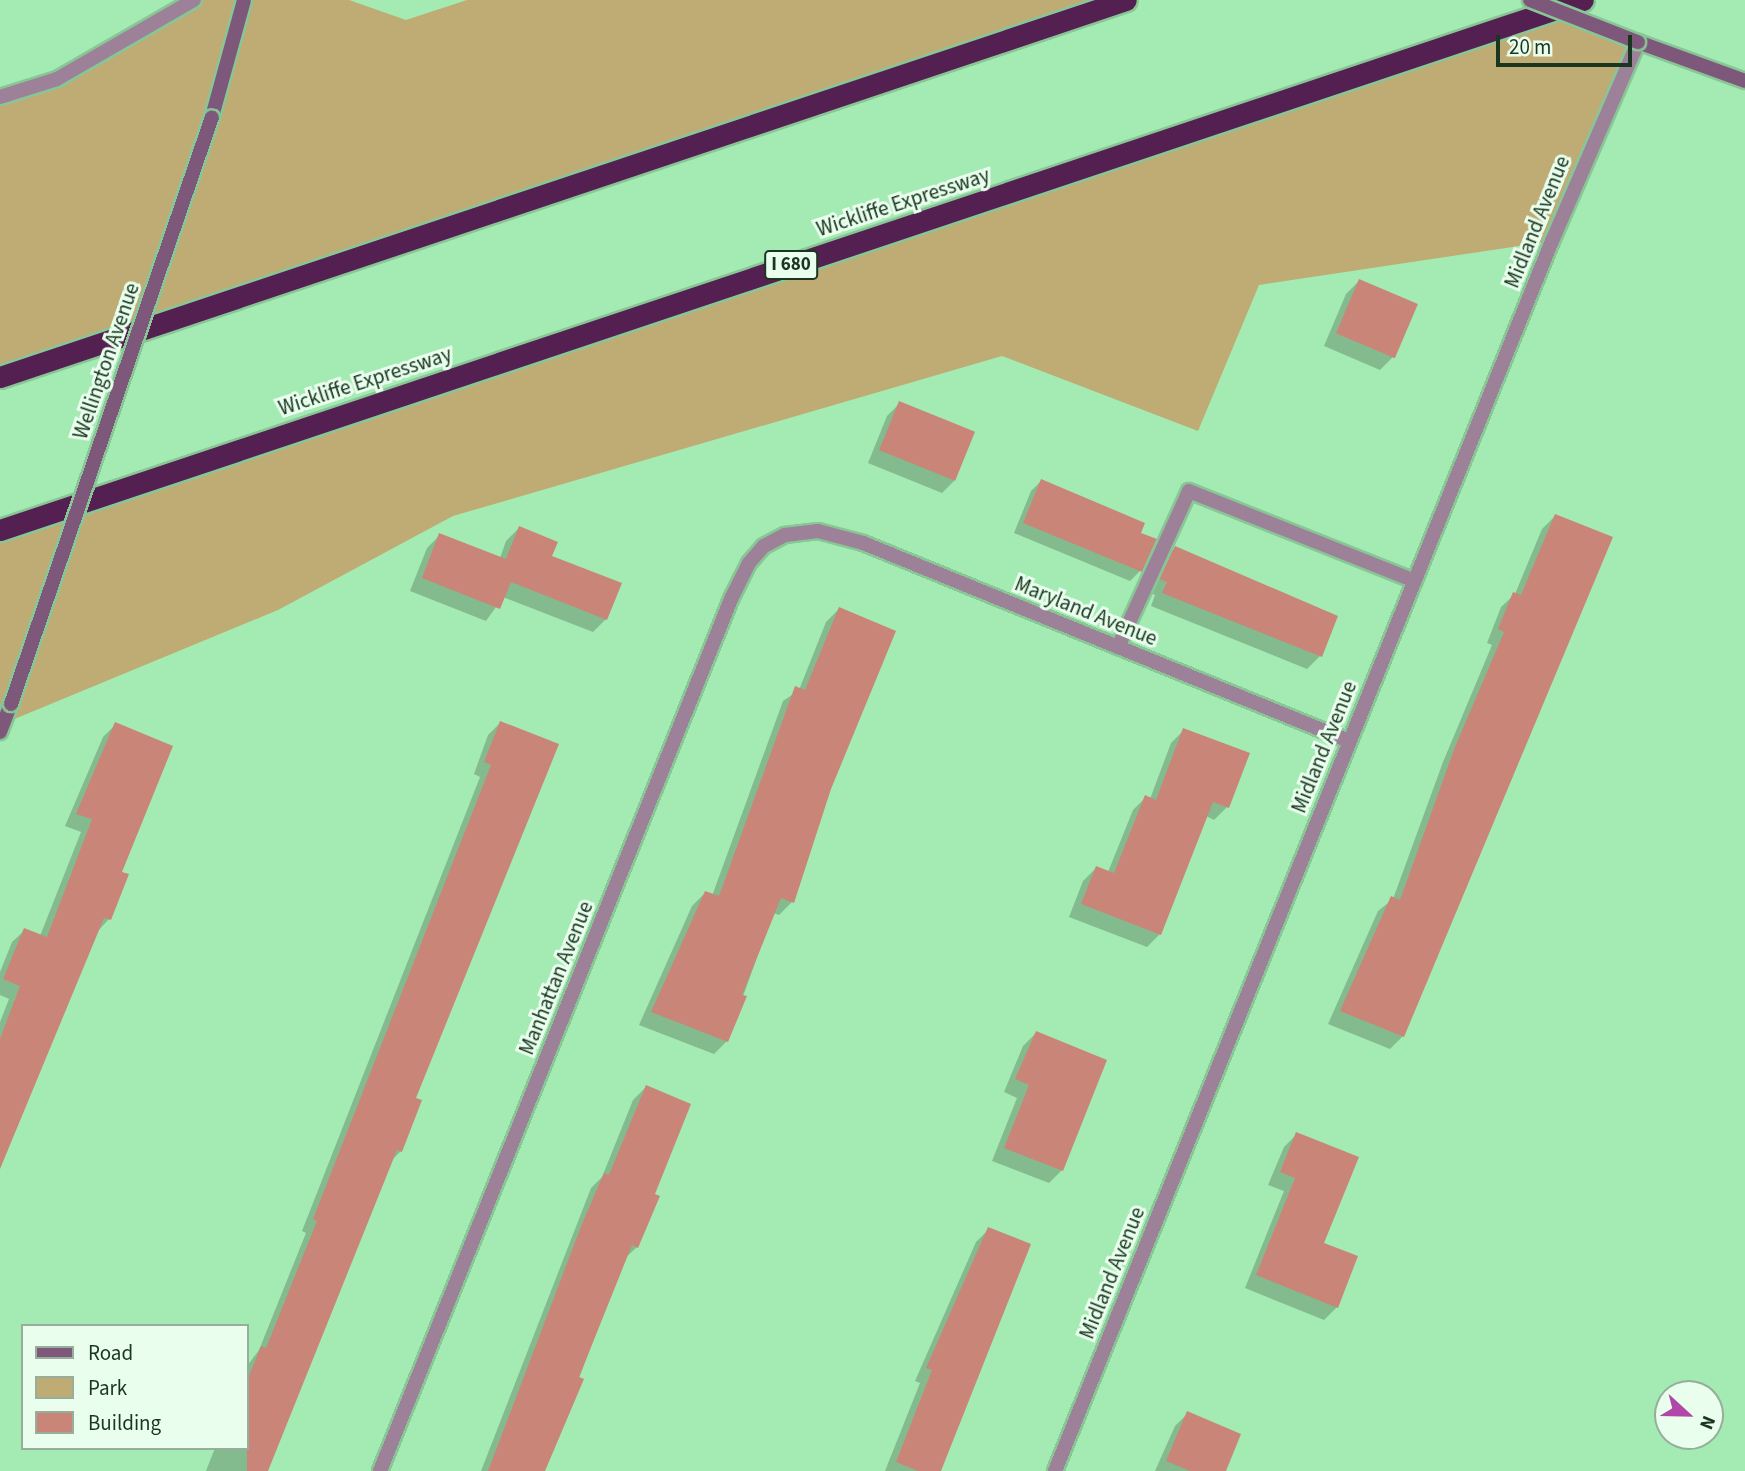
<!DOCTYPE html>
<style>
body{margin:0}
#map{position:relative;width:1745px;height:1471px;overflow:hidden;background:#a4eab3;font-family:"Source Sans 3",sans-serif}
div>[style]{position:absolute}
[style*='--x']{left:calc(var(--x)*1px);top:calc(var(--y)*1px);width:calc(var(--w)*1px);rotate:calc(var(--a)*1deg)}
.green>*{inset:0;background:#bfab74}
.shadow>*{inset:0;background:#0003}
.building>*{inset:0;background:#ca8579;transform-origin:0 0}
.roads{filter:drop-shadow(2px 0 #88c696) drop-shadow(-2px 0 #88c696) drop-shadow(0 2px #88c696) drop-shadow(0 -2px #88c696)}
.lane>*{height:14px;margin:-7px;padding:0 7px;transform-origin:7px;border-radius:7px;background:#9c8198}
.street>*{height:14px;margin:-7px;padding:0 7px;transform-origin:7px;border-radius:7px;background:#9c8198}
.secondary>*{height:14px;margin:-7px;padding:0 7px;transform-origin:7px;border-radius:7px;background:#7e587a}
.highway>*{height:21px;margin:-10.5px;padding:0 10.5px;transform-origin:10.5px;border-radius:10.5px;background:#542051}
.bridges{filter:drop-shadow(2px 0 #88c696) drop-shadow(-2px 0 #88c696) drop-shadow(0 2px #88c696) drop-shadow(0 -2px #88c696)}
.secondary-bridge>*{height:14px;margin:-7px;padding:0 7px;transform-origin:7px;border-radius:7px;background:#7e587a}
span{translate:-50% -50%;white-space:nowrap;text-align:center;line-height:1.15;-webkit-text-stroke:6px #e9feed;paint-order:stroke}
.shield-label span{padding:2px 5px;background:#e9feed;border:2px solid;border-radius:5px;-webkit-text-stroke-width:0}
.shield-label{font-size:19px;color:#1a3621;font-weight:700}
.street-label{font-size:21px;color:#1a3621}
.legend{position:absolute;left:21px;top:1324px;width:228px;height:126px;box-sizing:border-box;background:#e9feed;border:2px solid #96ae9b;margin:0;padding:9px 12px;list-style:none;font-size:21px;color:#1a3621}
.legend li{display:flex;align-items:center;gap:14px;height:35px}
.legend b{width:35px;border:2px solid #96ae9b}
.north{position:absolute;left:1654px;top:1380px;width:70px;height:70px;box-sizing:border-box;background:#e9feed;border:2px solid #96ae9b;border-radius:50%;rotate:112deg;font-size:19px;font-weight:700;line-height:28px;text-align:center;color:#1a3621}
.north::after{content:'';display:block;margin:auto;width:24px;height:32px;background:#b147a9;clip-path:polygon(50% 0,100% 100%,50% 72%,0 100%)}
.scale{position:absolute;left:1496px;top:35px;width:136px;height:32px;box-sizing:border-box;border:4px solid #1a3621;border-top:0;padding-left:9px;font-size:21px;line-height:24px;white-space:nowrap;color:#1a3621;-webkit-text-stroke:5px #e9feed;paint-order:stroke}
</style>
<div id="map">
<div class="green">
<i style="clip-path:polygon(194px 0,349px 0,406px 20px,467px 0,1126px 0,0 377px,0 97px,57px 79px)"></i>
<i style="clip-path:polygon(1562px 7px,1638px 42px,1552px 241px,1259px 285px,1198px 431px,1002px 356px,453px 516px,278px 610px,0 725px,0 530px)"></i>
</div>
<div class="shadow">
<i style="clip-path:polygon(1359px 281px,1393px 357px,1380px 370px,1324px 346px,1346px 294px)"></i>
<i style="clip-path:polygon(900px 403px,955px 480px,942px 493px,868px 463px,887px 416px)"></i>
<i style="clip-path:polygon(1041px 481px,1139px 534px,1140px 571px,1130px 581px,1014px 533px,1031px 491px)"></i>
<i style="clip-path:polygon(1555px 516px,1403px 1036px,1390px 1049px,1328px 1024px,1378px 911px,1393px 899px,1443px 762px,1492px 645px,1487px 643px,1501px 607px,1515px 594px,1542px 529px)"></i>
<i style="clip-path:polygon(519px 528px,606px 619px,593px 632px,503px 597px,486px 621px,410px 591px,427px 548px,440px 535px,500px 558px,506px 541px)"></i>
<i style="clip-path:polygon(1175px 548px,1320px 656px,1307px 669px,1151px 606px,1155px 595px,1148px 592px,1162px 561px)"></i>
<i style="clip-path:polygon(839px 609px,829px 788px,792px 902px,779px 915px,773px 913px,727px 1041px,714px 1054px,639px 1025px,692px 906px,705px 893px,712px 896px,783px 701px,799px 690px,826px 622px)"></i>
<i style="clip-path:polygon(500px 723px,556px 745px,414px 1099px,401px 1151px,391px 1161px,267px 1471px,206px 1471px,215px 1448px,247px 1448px,247px 1366px,259px 1350px,306px 1233px,302px 1231px,480px 777px,474px 774px,488px 735px)"></i>
<i style="clip-path:polygon(116px 724px,120px 873px,109px 919px,97px 932px,0 1147px,0 1022px,9px 999px,0 995px,0 972px,12px 942px,25px 930px,40px 936px,81px 832px,65px 826px,103px 737px)"></i>
<i style="clip-path:polygon(1184px 730px,1227px 807px,1214px 820px,1206px 816px,1160px 934px,1147px 947px,1069px 917px,1083px 881px,1096px 868px,1108px 872px,1133px 810px,1146px 797px,1150px 799px,1171px 743px)"></i>
<i style="clip-path:polygon(1036px 1033px,1062px 1170px,1049px 1183px,992px 1161px,1017px 1098px,1004px 1092px,1023px 1046px)"></i>
<i style="clip-path:polygon(646px 1087px,653px 1195px,637px 1247px,624px 1259px,544px 1471px,481px 1471px,591px 1188px,602px 1177px,633px 1100px)"></i>
<i style="clip-path:polygon(1297px 1134px,1337px 1307px,1324px 1320px,1245px 1288px,1284px 1191px,1268px 1185px,1284px 1147px)"></i>
<i style="clip-path:polygon(989px 1229px,940px 1471px,885px 1471px,920px 1383px,915px 1381px,976px 1242px)"></i>
<i style="clip-path:polygon(1188px 1413px,1224px 1471px,1155px 1471px,1175px 1426px)"></i>
</div>
<div class="building">
<i style="left:1359px;top:279px;width:64px;height:59px;rotate:23deg"></i>
<i style="left:899px;top:401px;width:82px;height:53px;rotate:22deg"></i>
<i style="clip-path:polygon(1041px 479px,1145px 523px,1141px 533px,1157px 539px,1142px 572px,1023px 523px)"></i>
<i style="clip-path:polygon(1555px 514px,1613px 537px,1404px 1037px,1340px 1011px,1391px 896px,1400px 900px,1455px 747px,1504px 632px,1498px 629px,1513px 592px,1521px 595px)"></i>
<i style="clip-path:polygon(519px 526px,558px 542px,552px 556px,622px 583px,607px 620px,511px 582px,500px 609px,422px 578px,439px 533px,506px 559px)"></i>
<i style="clip-path:polygon(1175px 546px,1338px 616px,1322px 657px,1162px 593px,1167px 582px,1159px 579px)"></i>
<i style="clip-path:polygon(839px 607px,896px 631px,831px 789px,794px 903px,781px 898px,742px 995px,747px 996px,728px 1042px,651px 1012px,705px 891px,719px 896px,795px 686px,805px 690px)"></i>
<i style="clip-path:polygon(500px 721px,559px 744px,416px 1098px,422px 1100px,402px 1152px,397px 1150px,268px 1471px,247px 1471px,247px 1381px,261px 1346px,266px 1348px,317px 1221px,313px 1219px,491px 765px,484px 762px)"></i>
<i style="clip-path:polygon(115px 722px,173px 746px,122px 872px,129px 874px,111px 920px,104px 918px,0 1169px,0 1039px,20px 986px,3px 979px,24px 928px,47px 937px,92px 819px,76px 814px)"></i>
<i style="clip-path:polygon(1183px 728px,1250px 753px,1229px 808px,1213px 802px,1161px 935px,1081px 904px,1096px 866px,1114px 873px,1145px 795px,1156px 800px)"></i>
<i style="clip-path:polygon(1036px 1031px,1107px 1060px,1063px 1171px,1004px 1148px,1029px 1085px,1015px 1079px)"></i>
<i style="clip-path:polygon(646px 1085px,691px 1104px,655px 1194px,660px 1196px,638px 1248px,632px 1245px,579px 1377px,584px 1379px,545px 1471px,488px 1471px,582px 1224px,604px 1173px,609px 1175px)"></i>
<i style="clip-path:polygon(1296px 1132px,1359px 1157px,1324px 1243px,1358px 1256px,1338px 1308px,1256px 1275px,1295px 1178px,1280px 1172px)"></i>
<i style="clip-path:polygon(988px 1227px,1031px 1244px,941px 1471px,918px 1471px,896px 1462px,932px 1370px,926px 1368px)"></i>
<i style="clip-path:polygon(1187px 1411px,1241px 1434px,1226px 1471px,1190px 1471px,1166px 1461px)"></i>
</div>
<div class="roads">
<div class="lane">
<i style="--x:1118;--y:647;--w:171;--a:-65.5"></i>
<i style="--x:1189;--y:491;--w:243;--a:21.7"></i>
</div>
<div class="street">
<i style="--x:0;--y:97;--w:60;--a:-17.5"></i>
<i style="--x:57;--y:79;--w:158;--a:-30"></i>
<i style="--x:380;--y:1471;--w:940;--a:-68.07"></i>
<i style="--x:731;--y:599;--w:40;--a:-63.4"></i>
<i style="--x:749;--y:563;--w:23;--a:-49"></i>
<i style="--x:764;--y:546;--w:24;--a:-28"></i>
<i style="--x:785;--y:535;--w:33;--a:-7"></i>
<i style="--x:818;--y:531;--w:47;--a:14.9"></i>
<i style="--x:863;--y:543;--w:525;--a:22.17"></i>
<i style="--x:1055;--y:1471;--w:1327;--a:-68"></i>
<i style="--x:1552;--y:241;--w:217;--a:-66.6"></i>
</div>
<div class="secondary">
<i style="--x:1638;--y:42;--w:114;--a:20"></i>
<i style="--x:212;--y:117;--w:121;--a:-74.7"></i>
<i style="--x:0;--y:732;--w:30;--a:-69"></i>
</div>
<div class="highway">
<i style="--x:0;--y:377;--w:1187;--a:-18.51"></i>
<i style="--x:0;--y:530;--w:1669;--a:-18.51"></i>
</div>
</div>
<div class="bridges">
<div class="secondary-bridge">
<i style="--x:1530;--y:0;--w:116;--a:21.3"></i>
<i style="--x:11;--y:704;--w:620;--a:-71.1"></i>
</div>
</div>
<div class="shield-label">
<span style="left:791px;top:265px">I 680</span>
</div>
<div class="street-label">
<span style="left:903px;top:202px;rotate:-18deg">Wickliffe Expressway</span>
<span style="left:1537px;top:222px;rotate:-68deg">Midland Avenue</span>
<span style="left:106px;top:361px;rotate:-71deg">Wellington Avenue</span>
<span style="left:365px;top:381px;rotate:-18deg">Wickliffe Expressway</span>
<span style="left:1086px;top:611px;rotate:22deg">Maryland Avenue</span>
<span style="left:1324px;top:747px;rotate:-68deg">Midland Avenue</span>
<span style="left:556px;top:978px;rotate:-68deg">Manhattan Avenue</span>
<span style="left:1112px;top:1273px;rotate:-68deg">Midland Avenue</span>
</div>
<ul class="legend">
<li><b style="height:9px;background:#7e587a"></b>Road</li>
<li><b style="height:19px;background:#bfab74"></b>Park</li>
<li><b style="height:19px;background:#ca8579"></b>Building</li>
</ul>
<div class="north">N</div>
<div class="scale">20 m</div>
</div>
